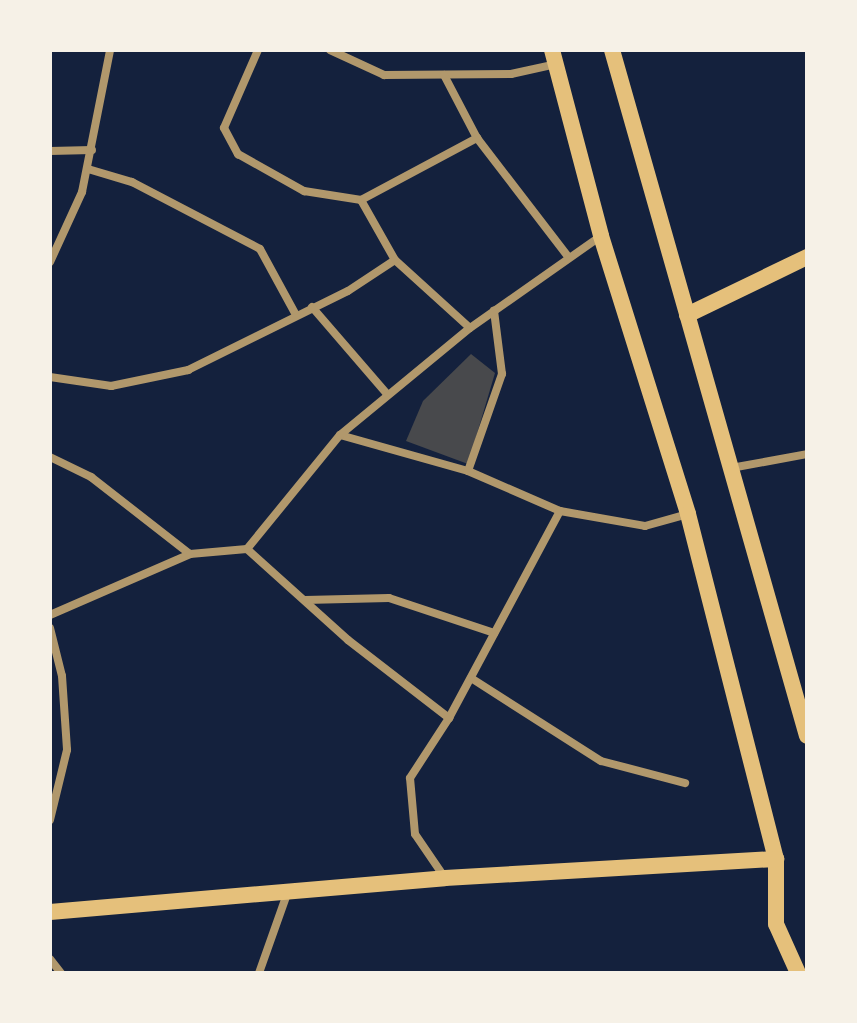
<!DOCTYPE html>
<style>
body{margin:0}
#map{position:relative;width:857px;height:1023px;overflow:hidden;background:#14213d;font-family:"IBM Plex Sans",sans-serif}
div>[style]{position:absolute}
[style*='--x']{left:calc(var(--x)*1px);top:calc(var(--y)*1px);width:calc(var(--w)*1px);rotate:calc(var(--a)*1deg)}
.building>*{inset:0;background:#48494c}
.minor>*{height:8px;margin:-4px;padding:0 4px;transform-origin:4px;border-radius:4px;background:#b1986c}
.secondary>*{height:16px;margin:-8px;padding:0 8px;transform-origin:8px;border-radius:8px;background:#e5c07b}
span{translate:-50% -50%;white-space:nowrap;text-align:center;line-height:1.15;-webkit-text-stroke:7px #f6f1e7;paint-order:stroke}
.frame{position:absolute;inset:0;border:52px solid #f6f1e7;pointer-events:none}
</style>
<div id="map">
<div class="building">
<i style="clip-path:polygon(471px 354px,495px 373px,468px 464px,406px 441px,423px 401px)"></i>
</div>
<div class="minor">
<i style="--x:258;--y:50;--w:85;--a:113.6"></i>
<i style="--x:224;--y:128;--w:30;--a:62"></i>
<i style="--x:238;--y:154;--w:76;--a:29.3"></i>
<i style="--x:304;--y:191;--w:58;--a:9"></i>
<i style="--x:361;--y:200;--w:132;--a:-28.1"></i>
<i style="--x:330;--y:50;--w:60;--a:24.8"></i>
<i style="--x:384;--y:75;--w:127;--a:-0.5"></i>
<i style="--x:511;--y:74;--w:46;--a:-12.5"></i>
<i style="--x:444;--y:75;--w:71;--a:62.4"></i>
<i style="--x:477;--y:138;--w:151;--a:52.5"></i>
<i style="--x:50;--y:151;--w:42;--a:-1.4"></i>
<i style="--x:88;--y:169;--w:46;--a:16.5"></i>
<i style="--x:132;--y:182;--w:144;--a:27.6"></i>
<i style="--x:260;--y:249;--w:75;--a:61.4"></i>
<i style="--x:361;--y:200;--w:69;--a:60.5"></i>
<i style="--x:395;--y:260;--w:101;--a:42.2"></i>
<i style="--x:50;--y:262;--w:77;--a:-65.4"></i>
<i style="--x:82;--y:192;--w:145;--a:-78.8"></i>
<i style="--x:312;--y:307;--w:116;--a:49.2"></i>
<i style="--x:50;--y:377;--w:62;--a:8.4"></i>
<i style="--x:111;--y:386;--w:79;--a:-11.7"></i>
<i style="--x:188;--y:370;--w:178;--a:-26.3"></i>
<i style="--x:348;--y:291;--w:56;--a:-33.4"></i>
<i style="--x:340;--y:435;--w:133;--a:15.7"></i>
<i style="--x:468;--y:471;--w:100;--a:23.5"></i>
<i style="--x:560;--y:511;--w:86;--a:10"></i>
<i style="--x:645;--y:526;--w:45;--a:-15.6"></i>
<i style="--x:50;--y:457;--w:46;--a:26"></i>
<i style="--x:91;--y:477;--w:125;--a:37.9"></i>
<i style="--x:731;--y:468;--w:77;--a:-10.4"></i>
<i style="--x:468;--y:471;--w:103;--a:-70.7"></i>
<i style="--x:502;--y:374;--w:64;--a:-97.2"></i>
<i style="--x:247;--y:549;--w:136;--a:42"></i>
<i style="--x:348;--y:640;--w:128;--a:37.7"></i>
<i style="--x:305;--y:600;--w:84;--a:-1.4"></i>
<i style="--x:389;--y:598;--w:111;--a:18.4"></i>
<i style="--x:50;--y:615;--w:153;--a:-23.5"></i>
<i style="--x:190;--y:554;--w:57;--a:-5"></i>
<i style="--x:247;--y:549;--w:147;--a:-50.8"></i>
<i style="--x:340;--y:435;--w:168;--a:-39.5"></i>
<i style="--x:470;--y:328;--w:160;--a:-35.1"></i>
<i style="--x:50;--y:628;--w:49;--a:76"></i>
<i style="--x:62;--y:676;--w:74;--a:86.1"></i>
<i style="--x:67;--y:750;--w:72;--a:103.7"></i>
<i style="--x:471;--y:678;--w:154;--a:32.6"></i>
<i style="--x:601;--y:761;--w:87;--a:14.7"></i>
<i style="--x:445;--y:878;--w:53;--a:-124.3"></i>
<i style="--x:415;--y:834;--w:56;--a:-95.1"></i>
<i style="--x:410;--y:778;--w:72;--a:-57"></i>
<i style="--x:449;--y:718;--w:235;--a:-61.8"></i>
<i style="--x:50;--y:959;--w:18;--a:52"></i>
<i style="--x:259;--y:973;--w:84;--a:-70.5"></i>
</div>
<div class="secondary">
<i style="--x:552;--y:50;--w:192;--a:75.2"></i>
<i style="--x:601;--y:236;--w:291;--a:72.6"></i>
<i style="--x:688;--y:514;--w:356;--a:75.7"></i>
<i style="--x:776;--y:859;--w:65;--a:90"></i>
<i style="--x:776;--y:924;--w:54;--a:65.8"></i>
<i style="--x:612;--y:50;--w:713;--a:74.13"></i>
<i style="--x:687;--y:315;--w:133;--a:-25.8"></i>
<i style="--x:50;--y:912;--w:396;--a:-4.9"></i>
<i style="--x:445;--y:878;--w:332;--a:-3.3"></i>
</div>
<div class="frame"></div>
</div>
